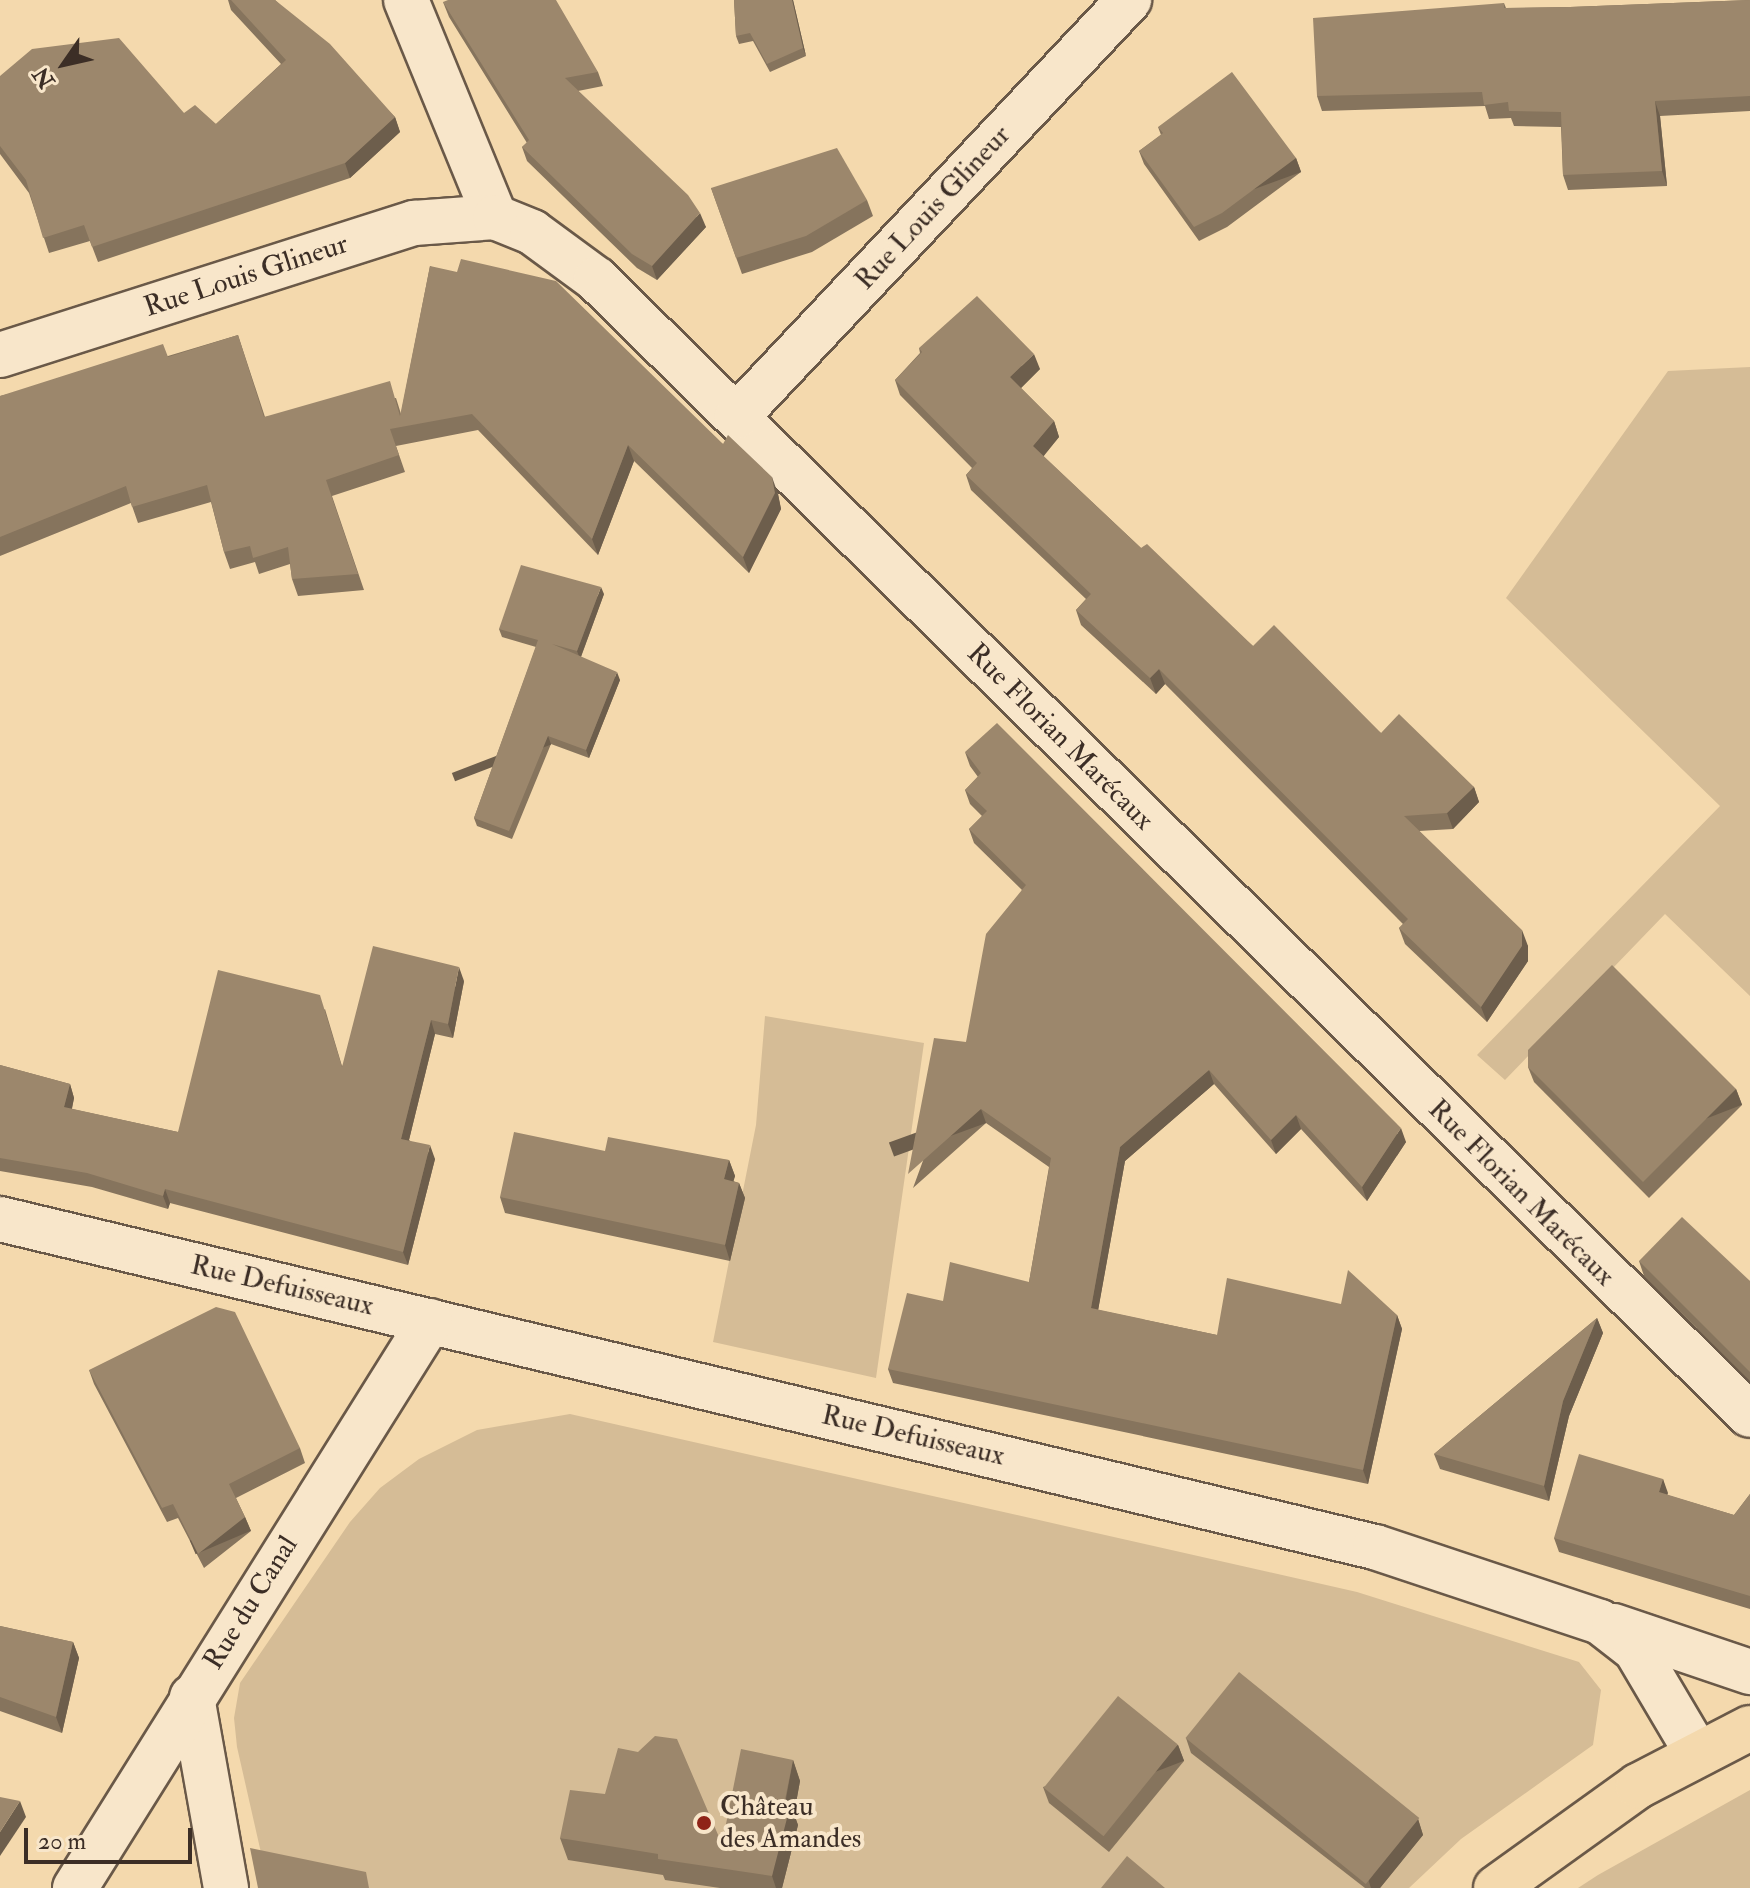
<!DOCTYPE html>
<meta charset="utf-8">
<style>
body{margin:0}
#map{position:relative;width:1750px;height:1888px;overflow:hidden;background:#f4d9ad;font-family:"IM FELL Double Pica",serif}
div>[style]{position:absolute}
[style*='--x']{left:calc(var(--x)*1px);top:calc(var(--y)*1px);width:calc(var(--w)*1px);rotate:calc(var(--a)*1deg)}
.green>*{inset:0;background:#d5bc96}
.roads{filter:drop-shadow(2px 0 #6a5948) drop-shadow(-2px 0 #6a5948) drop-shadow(0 2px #6a5948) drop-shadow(0 -2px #6a5948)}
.minor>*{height:44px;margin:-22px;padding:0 22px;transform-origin:22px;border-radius:22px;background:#f8e6ca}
.major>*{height:44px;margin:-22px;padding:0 22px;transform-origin:22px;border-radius:22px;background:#f4d9ad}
.wall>*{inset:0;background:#86745d}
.shaded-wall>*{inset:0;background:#6d5e4c;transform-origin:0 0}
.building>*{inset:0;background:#9c876c;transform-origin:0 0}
.dots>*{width:22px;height:22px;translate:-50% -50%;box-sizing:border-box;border:4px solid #f8e6ca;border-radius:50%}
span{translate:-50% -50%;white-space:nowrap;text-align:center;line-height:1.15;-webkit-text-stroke:8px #f8e6ca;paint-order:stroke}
.street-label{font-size:28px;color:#3c2e26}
.poi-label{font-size:28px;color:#3c2e26}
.left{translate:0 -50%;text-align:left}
.north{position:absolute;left:24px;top:24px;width:80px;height:80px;-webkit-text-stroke:6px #f8e6ca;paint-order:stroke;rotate:236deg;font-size:22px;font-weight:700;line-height:32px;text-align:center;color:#3c2e26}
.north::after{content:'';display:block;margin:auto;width:28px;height:36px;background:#3c2e26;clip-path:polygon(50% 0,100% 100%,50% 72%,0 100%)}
.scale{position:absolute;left:24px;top:1828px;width:168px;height:36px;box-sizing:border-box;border:4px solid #3c2e26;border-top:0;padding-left:10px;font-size:24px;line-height:28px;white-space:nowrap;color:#3c2e26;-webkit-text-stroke:6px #f8e6ca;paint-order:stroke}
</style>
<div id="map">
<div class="green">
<i style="clip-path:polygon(1750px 367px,1750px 996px,1665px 914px,1505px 1080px,1477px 1055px,1720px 806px,1506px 598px,1668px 371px)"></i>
<i style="clip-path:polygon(765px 1016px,924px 1043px,876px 1378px,713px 1342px,756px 1125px)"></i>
<i style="clip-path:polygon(570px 1414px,1357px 1592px,1579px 1662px,1601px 1690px,1593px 1745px,1461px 1839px,1409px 1888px,269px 1888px,237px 1747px,234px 1718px,240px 1683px,350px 1522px,380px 1488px,419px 1459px,477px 1430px)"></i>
<i style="clip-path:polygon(1750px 1790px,1750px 1888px,1578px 1888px,1598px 1875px)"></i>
</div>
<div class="roads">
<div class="minor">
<i style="--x:406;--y:0;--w:235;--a:67.7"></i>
<i style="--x:0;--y:355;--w:435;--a:-17.7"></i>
<i style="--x:414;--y:223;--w:81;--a:-4.2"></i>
<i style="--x:495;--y:217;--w:40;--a:22"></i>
<i style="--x:532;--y:232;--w:79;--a:36.3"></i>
<i style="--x:596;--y:279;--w:1619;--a:44.55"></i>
<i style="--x:737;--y:416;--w:572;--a:-46.7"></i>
<i style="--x:0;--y:1219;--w:1414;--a:13.42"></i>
<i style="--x:1375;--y:1547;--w:237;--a:18.4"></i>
<i style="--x:1600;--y:1622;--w:46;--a:37.9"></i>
<i style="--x:1636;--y:1650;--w:120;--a:59.4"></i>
<i style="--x:1614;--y:1626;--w:144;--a:18.7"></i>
<i style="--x:192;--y:1697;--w:194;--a:79.9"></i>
<i style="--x:75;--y:1888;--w:669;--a:-57.95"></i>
</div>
<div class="major">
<i style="--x:1496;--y:1888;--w:175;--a:-35.7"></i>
<i style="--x:1638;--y:1786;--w:126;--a:-27.4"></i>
</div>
</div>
<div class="wall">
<i style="clip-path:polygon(228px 0,275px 0,395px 117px,400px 132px,350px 178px,98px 262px,90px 241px,49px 253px,29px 193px,0 154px,0 76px,184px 113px,216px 124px,281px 64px,231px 10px)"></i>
<i style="clip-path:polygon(734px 0,793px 0,806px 56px,770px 72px,753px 41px,739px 44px,736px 36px)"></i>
<i style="clip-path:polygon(1750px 0,1750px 111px,1660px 116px,1667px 186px,1568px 190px,1563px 175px,1561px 127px,1514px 126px,1511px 118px,1489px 119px,1485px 106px,1322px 111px,1317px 96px,1504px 3px,1506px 8px,1570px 7px)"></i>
<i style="clip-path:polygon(443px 2px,598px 72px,603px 86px,578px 91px,706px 227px,657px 280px,637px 268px,527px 161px,522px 147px,527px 143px,449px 17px)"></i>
<i style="clip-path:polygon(1158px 127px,1296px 158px,1301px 172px,1227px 227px,1199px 241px,1144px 164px,1139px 151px,1161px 135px)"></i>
<i style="clip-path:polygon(711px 188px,867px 200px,873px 216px,812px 252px,742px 274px)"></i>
<i style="clip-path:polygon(430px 266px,723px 444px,778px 494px,781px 509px,749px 573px,634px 461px,598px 555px,478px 430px,396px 446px,405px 472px,332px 496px,364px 590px,298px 596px,292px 579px,290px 564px,259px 574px,255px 562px,230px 569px,224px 552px,211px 502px,138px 523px,131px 503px,0 556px,0 396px,168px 356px,238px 335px,265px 417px,396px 398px,401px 414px)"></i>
<i style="clip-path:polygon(919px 348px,1040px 369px,1021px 388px,1054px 421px,1059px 437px,1043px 456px,1141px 548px,1253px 646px,1381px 733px,1474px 787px,1479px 802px,1453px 829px,1419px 831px,1528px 946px,1528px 961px,1487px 1022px,1405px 944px,1399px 928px,1403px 924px,1165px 684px,1156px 694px,1081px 625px,1076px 610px,1086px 599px,971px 490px,966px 475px,972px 468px,900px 395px,895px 380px,920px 353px)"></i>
<i style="clip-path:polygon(604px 594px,581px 657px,620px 680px,589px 758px,551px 744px,512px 839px,477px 826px,474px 818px,536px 647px,502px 637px,499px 629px)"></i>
<i style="clip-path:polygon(965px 752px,1406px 1142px,1367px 1201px,1301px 1129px,1276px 1154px,1214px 1084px,1125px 1161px,1098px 1310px,1217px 1335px,1341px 1304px,1397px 1315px,1402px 1329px,1368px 1484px,893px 1383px,888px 1369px,943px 1301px,1029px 1282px,1049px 1167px,986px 1123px,913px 1188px,1022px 890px,974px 843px,969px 829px,982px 816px,970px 804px,965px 790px,978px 777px,970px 766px)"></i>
<i style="clip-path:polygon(464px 981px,453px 1038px,435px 1034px,409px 1140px,435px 1159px,408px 1265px,170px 1203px,168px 1209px,92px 1187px,0 1171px,0 1065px,70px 1084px,74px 1098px,72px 1109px,178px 1132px,325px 1009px,342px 1066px)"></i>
<i style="clip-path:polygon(1528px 1067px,1736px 1089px,1742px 1105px,1649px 1198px,1534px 1082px)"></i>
<i style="clip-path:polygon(605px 1151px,729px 1160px,735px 1176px,733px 1181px,739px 1183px,745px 1198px,730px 1261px,505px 1213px,500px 1197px)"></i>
<i style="clip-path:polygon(1639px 1261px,1750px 1281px,1750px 1381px,1644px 1276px)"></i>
<i style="clip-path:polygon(1597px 1318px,1603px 1333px,1569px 1416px,1549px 1501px,1440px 1469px,1434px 1454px)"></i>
<i style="clip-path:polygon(89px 1370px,300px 1448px,305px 1463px,236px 1498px,245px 1517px,251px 1531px,204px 1568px,178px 1518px,167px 1522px,94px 1384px)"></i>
<i style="clip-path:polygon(1663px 1479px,1667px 1495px,1734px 1515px,1750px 1494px,1750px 1609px,1559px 1552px,1554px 1538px)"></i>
<i style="clip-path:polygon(0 1626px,73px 1642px,79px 1658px,62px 1733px,0 1711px)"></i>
<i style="clip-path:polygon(1186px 1738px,1418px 1819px,1423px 1835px,1380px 1888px,1365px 1888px,1191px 1753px)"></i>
<i style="clip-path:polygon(1178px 1745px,1184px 1761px,1109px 1852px,1049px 1803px,1043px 1787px)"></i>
<i style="clip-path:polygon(793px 1760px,800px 1781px,794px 1814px,798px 1825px,782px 1888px,720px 1888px,665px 1880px,663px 1875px,568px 1860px,560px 1838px,722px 1844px)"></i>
</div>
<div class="shaded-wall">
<i style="clip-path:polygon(792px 0,793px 0,806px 56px,803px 48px)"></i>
<i style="clip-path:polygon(1655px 101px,1660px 116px,1667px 186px,1662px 171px)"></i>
<i style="clip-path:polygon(395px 117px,400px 132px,350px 178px,345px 163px)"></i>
<i style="left:1296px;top:158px;width:15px;height:92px;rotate:70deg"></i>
<i style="clip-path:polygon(700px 213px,706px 227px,657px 280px,652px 266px)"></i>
<i style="clip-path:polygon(1034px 354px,1040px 369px,1016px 393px,1010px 377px)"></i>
<i style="clip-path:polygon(1054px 421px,1059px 437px,1039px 462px,1033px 446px)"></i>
<i style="clip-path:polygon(628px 445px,634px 461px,598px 555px,592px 539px)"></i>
<i style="clip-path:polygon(772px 477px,778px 494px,781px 509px,749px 573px,743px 557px)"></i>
<i style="clip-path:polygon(601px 587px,604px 594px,580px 659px,577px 651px)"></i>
<i style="clip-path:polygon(1159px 669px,1165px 684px,1156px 694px,1150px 678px)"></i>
<i style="clip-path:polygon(617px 672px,620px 680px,589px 758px,586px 750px)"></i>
<i style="left:548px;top:736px;width:9px;height:103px;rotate:69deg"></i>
<i style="clip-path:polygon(1474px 787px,1479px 802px,1453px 829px,1447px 813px)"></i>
<i style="clip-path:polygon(1522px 930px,1528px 946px,1528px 961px,1487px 1022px,1481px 1007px)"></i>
<i style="clip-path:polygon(459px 967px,464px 981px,453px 1038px,448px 1024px)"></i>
<i style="clip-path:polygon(431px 1020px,435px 1034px,406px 1152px,401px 1139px)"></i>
<i style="clip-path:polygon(1209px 1070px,1214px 1084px,1125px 1161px,1096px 1322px,1091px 1308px,1120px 1147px)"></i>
<i style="clip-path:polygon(70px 1084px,74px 1098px,69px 1121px,64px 1107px)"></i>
<i style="left:1736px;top:1089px;width:17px;height:132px;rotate:69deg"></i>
<i style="left:981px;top:1109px;width:15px;height:98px;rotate:70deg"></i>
<i style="clip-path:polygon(1296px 1115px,1301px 1129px,1276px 1154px,1271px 1140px)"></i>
<i style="clip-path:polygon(1401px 1128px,1406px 1142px,1367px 1201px,1362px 1187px)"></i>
<i style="clip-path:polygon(430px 1145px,435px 1159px,408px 1265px,403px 1252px)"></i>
<i style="clip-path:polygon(729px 1160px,735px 1176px,730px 1194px,724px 1179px)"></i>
<i style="clip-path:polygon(739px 1183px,745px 1198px,730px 1261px,725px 1245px)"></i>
<i style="clip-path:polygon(165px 1189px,170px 1203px,168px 1209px,163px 1196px)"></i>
<i style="clip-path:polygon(1397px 1315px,1402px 1329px,1368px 1484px,1363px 1470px)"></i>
<i style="clip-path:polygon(1597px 1318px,1603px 1333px,1569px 1416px,1549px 1501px,1544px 1486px,1563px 1401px)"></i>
<i style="clip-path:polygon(1663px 1479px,1668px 1493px,1664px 1506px,1659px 1492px)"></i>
<i style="left:245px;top:1517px;width:15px;height:60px;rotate:67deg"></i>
<i style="clip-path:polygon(73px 1642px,79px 1658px,62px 1733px,56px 1717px)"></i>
<i style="left:1178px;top:1745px;width:17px;height:118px;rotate:69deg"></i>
<i style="clip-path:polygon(793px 1760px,800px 1781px,794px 1814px,798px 1825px,782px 1888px,776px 1888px,772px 1876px)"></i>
<i style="clip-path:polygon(20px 1801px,26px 1817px,0 1856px,0 1832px)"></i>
<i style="clip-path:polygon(1418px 1819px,1423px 1835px,1380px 1888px,1371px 1888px,1368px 1879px)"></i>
</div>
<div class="building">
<i style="clip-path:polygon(231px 0,275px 0,330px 44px,395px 117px,345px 163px,92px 247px,84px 225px,43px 238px,26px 180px,0 146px,0 76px,32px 49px,119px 38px,184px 113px,195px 105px,216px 124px,286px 60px)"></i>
<i style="clip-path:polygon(448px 0,556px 0,598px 72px,565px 78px,688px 195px,700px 213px,652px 266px,632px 254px,522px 147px,529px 140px,443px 2px)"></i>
<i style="clip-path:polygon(734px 0,792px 0,803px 48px,767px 64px,750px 33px,736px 36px)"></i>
<i style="clip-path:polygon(1750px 0,1750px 96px,1655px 101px,1662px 171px,1563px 175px,1561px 112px,1509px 111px,1508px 102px,1484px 105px,1482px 92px,1317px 96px,1313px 18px,1504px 3px,1504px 8px,1570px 7px)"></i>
<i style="clip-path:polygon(1232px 72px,1296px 158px,1222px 213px,1194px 227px,1139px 151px,1163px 133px,1158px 127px)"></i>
<i style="clip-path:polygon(837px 148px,867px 200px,806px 236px,736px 258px,711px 188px)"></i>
<i style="clip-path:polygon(461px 259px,556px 281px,723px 444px,728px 435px,772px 477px,775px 493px,743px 557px,628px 445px,592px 539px,472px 414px,390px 429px,399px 455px,326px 480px,358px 574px,292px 579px,288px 547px,253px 558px,250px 546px,224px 552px,207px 485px,132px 507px,126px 486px,0 537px,0 396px,163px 344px,168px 357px,238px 335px,264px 417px,390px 381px,400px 416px,430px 266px,457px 272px)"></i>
<i style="clip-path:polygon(977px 296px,1034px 354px,1010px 377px,1054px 421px,1033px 446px,1141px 548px,1147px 544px,1253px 646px,1274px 625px,1381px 733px,1399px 714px,1474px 787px,1447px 813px,1404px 816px,1522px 930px,1522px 946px,1481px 1007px,1399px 928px,1408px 919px,1159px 669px,1150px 678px,1076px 610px,1091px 594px,966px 475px,977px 463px,895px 380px,922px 352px,919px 348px)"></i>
<i style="clip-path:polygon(521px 565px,601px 587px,577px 651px,552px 644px,617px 672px,586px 750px,548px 736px,509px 831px,474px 818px,538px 640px,499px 629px)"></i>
<i style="clip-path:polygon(997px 723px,1401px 1128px,1362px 1187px,1296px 1115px,1271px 1140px,1209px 1070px,1120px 1147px,1091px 1308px,1217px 1335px,1227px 1278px,1341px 1304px,1348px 1270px,1397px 1315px,1363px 1470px,888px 1369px,907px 1293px,943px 1301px,950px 1262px,1029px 1282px,1051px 1158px,981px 1109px,908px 1174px,934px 1038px,966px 1042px,986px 934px,1026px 885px,969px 829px,987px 811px,965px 790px,981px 773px,965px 752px)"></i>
<i style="clip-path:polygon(373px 946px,459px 967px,448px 1024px,431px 1020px,401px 1139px,430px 1145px,403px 1252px,165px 1189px,163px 1196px,87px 1173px,0 1158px,0 1065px,70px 1084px,64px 1107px,178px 1132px,218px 970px,320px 995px,342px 1067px)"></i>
<i style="clip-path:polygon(1612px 965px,1736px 1089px,1643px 1182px,1528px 1067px,1528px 1050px)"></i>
<i style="clip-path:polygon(514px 1132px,605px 1151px,608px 1137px,729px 1160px,724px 1179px,739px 1183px,725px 1245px,500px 1197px)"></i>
<i style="clip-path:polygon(1682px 1217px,1750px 1281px,1750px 1372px,1639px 1261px)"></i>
<i style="clip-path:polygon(216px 1307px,235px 1312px,300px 1448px,229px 1484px,245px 1517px,198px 1554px,173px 1504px,162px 1508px,89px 1370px)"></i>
<i style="clip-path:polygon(1597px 1318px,1563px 1401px,1544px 1486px,1434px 1454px)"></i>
<i style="clip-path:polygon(1579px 1454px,1663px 1479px,1659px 1492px,1734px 1515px,1750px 1494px,1750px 1596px,1554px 1538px)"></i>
<i style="clip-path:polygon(0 1626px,73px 1642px,56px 1717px,0 1697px)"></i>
<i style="left:1239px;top:1672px;width:232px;height:85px;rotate:39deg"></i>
<i style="left:1118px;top:1696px;width:77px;height:118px;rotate:39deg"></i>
<i style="clip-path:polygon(655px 1736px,677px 1739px,722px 1844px,741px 1749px,793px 1760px,785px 1800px,791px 1803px,772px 1876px,658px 1859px,658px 1854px,560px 1838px,570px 1790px,605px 1794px,618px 1748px,638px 1752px)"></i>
<i style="clip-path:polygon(0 1797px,20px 1801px,0 1832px)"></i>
<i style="clip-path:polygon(250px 1848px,366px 1872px,369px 1888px,258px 1888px)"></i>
<i style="clip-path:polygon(1127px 1856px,1165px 1888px,1101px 1888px)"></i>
</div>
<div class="dots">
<i style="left:704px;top:1823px;background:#8f2418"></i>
</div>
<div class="street-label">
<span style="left:933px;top:208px;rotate:-47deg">Rue Louis Glineur</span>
<span style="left:246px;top:276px;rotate:-18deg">Rue Louis Glineur</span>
<span style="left:1060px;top:737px;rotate:45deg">Rue Florian Marécaux</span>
<span style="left:1521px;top:1193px;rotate:45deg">Rue Florian Marécaux</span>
<span style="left:282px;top:1286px;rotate:13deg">Rue Defuisseaux</span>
<span style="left:913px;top:1436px;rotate:13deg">Rue Defuisseaux</span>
<span style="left:251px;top:1603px;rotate:-58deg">Rue du Canal</span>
</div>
<div class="poi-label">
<span class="left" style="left:720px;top:1823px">Château<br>des Amandes</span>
</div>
<div class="north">N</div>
<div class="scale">20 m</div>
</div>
